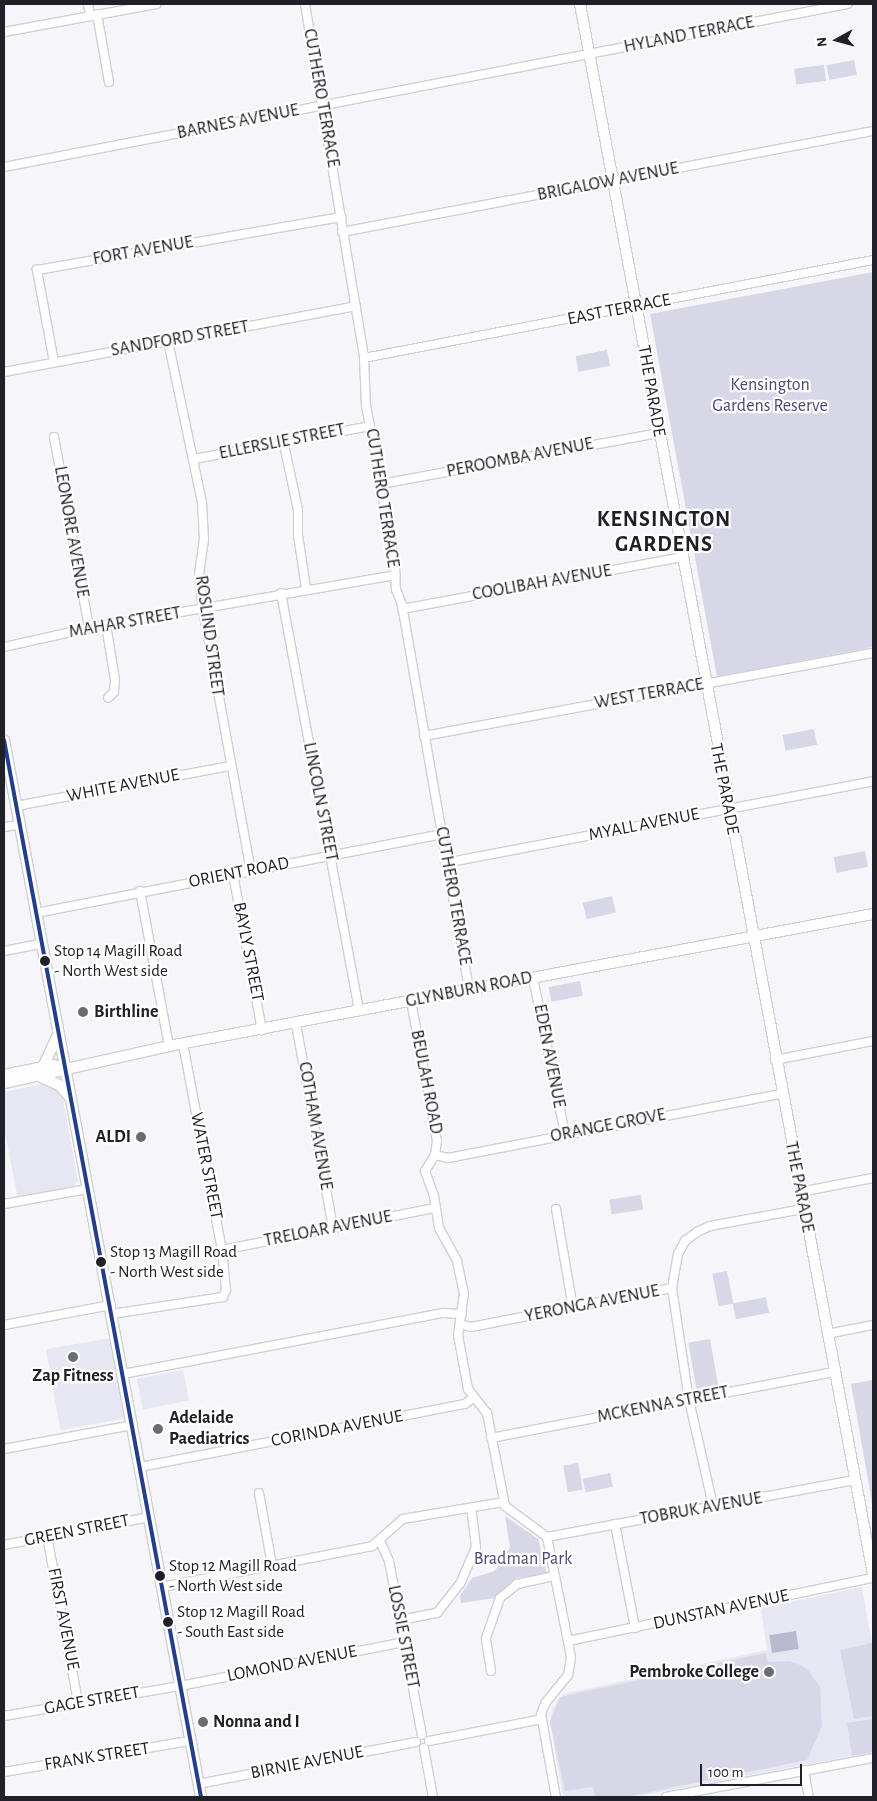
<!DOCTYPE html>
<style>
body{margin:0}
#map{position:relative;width:877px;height:1801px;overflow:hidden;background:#f5f5fa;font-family:"Alegreya Sans",sans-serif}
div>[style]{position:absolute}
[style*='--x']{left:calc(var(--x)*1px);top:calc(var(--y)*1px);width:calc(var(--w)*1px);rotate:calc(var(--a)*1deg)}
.built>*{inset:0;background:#e7e7f3;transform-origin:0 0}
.green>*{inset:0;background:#d7d7e7;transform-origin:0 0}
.water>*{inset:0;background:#bab9cf;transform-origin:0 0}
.roads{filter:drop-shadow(1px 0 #cfcfd6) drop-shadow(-1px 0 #cfcfd6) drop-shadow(0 1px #cfcfd6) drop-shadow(0 -1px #cfcfd6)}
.minor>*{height:8px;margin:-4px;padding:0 4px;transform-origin:4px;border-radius:4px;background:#fefefe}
.major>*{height:10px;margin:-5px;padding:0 5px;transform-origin:5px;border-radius:5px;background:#fefefe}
.bus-1>*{height:4px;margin:-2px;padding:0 2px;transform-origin:2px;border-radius:2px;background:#243e8c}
.dots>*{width:14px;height:14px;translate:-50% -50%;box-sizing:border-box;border:2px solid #fff;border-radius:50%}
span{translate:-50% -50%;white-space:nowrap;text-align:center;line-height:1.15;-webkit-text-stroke:4.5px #fff;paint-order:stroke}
.bus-label{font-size:17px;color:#202028}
.left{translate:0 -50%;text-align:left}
.street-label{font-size:18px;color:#202028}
.park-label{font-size:18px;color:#4d4976}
.poi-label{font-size:18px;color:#202028;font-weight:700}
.right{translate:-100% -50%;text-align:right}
.district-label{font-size:22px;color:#202028;font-weight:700;letter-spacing:1px}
.frame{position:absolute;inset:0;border:5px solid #202028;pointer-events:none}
.north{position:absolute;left:812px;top:15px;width:50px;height:50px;-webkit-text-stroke:4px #fff;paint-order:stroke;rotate:263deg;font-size:14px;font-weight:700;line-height:20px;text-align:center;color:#202028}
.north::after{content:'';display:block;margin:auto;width:18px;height:22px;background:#202028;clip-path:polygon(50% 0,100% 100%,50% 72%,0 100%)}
.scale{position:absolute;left:700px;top:1764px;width:102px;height:22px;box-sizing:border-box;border:2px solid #202028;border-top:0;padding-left:6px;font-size:15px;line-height:18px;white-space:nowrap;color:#202028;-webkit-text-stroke:4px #fff;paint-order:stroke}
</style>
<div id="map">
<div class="built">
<i style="clip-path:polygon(47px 1083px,62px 1094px,78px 1181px,72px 1189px,18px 1199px,4px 1127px,4px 1092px)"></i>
<i style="left:110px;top:1338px;width:82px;height:65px;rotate:80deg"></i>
<i style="left:183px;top:1370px;width:31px;height:47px;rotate:79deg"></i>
<i style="clip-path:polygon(862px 1587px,873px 1650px,873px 1752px,633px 1797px,563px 1797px,550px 1722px,552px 1709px,563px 1694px,767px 1650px,761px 1608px)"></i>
</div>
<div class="green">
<i style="left:854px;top:60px;width:15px;height:28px;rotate:79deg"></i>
<i style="left:824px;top:65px;width:16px;height:30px;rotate:83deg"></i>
<i style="clip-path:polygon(873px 272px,873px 647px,717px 677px,650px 314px)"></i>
<i style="left:607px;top:350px;width:16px;height:32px;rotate:79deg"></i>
<i style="left:814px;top:729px;width:16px;height:32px;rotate:79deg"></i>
<i style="left:865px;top:851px;width:16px;height:32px;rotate:79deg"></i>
<i style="left:612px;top:896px;width:17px;height:30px;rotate:77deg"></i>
<i style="left:580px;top:981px;width:15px;height:32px;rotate:79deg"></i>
<i style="left:641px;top:1195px;width:15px;height:32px;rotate:82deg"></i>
<i style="left:727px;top:1271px;width:33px;height:15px;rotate:79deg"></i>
<i style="left:766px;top:1297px;width:16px;height:34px;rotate:79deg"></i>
<i style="left:710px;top:1339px;width:53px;height:22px;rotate:80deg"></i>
<i style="clip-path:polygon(873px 1380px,873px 1508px,851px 1384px)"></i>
<i style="left:578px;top:1463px;width:27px;height:15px;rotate:80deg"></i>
<i style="left:610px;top:1473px;width:14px;height:28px;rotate:78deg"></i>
<i style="clip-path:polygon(505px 1516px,538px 1539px,547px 1574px,516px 1578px,496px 1598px,461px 1603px,460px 1596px,472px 1578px,495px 1571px,510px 1547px)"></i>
<i style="clip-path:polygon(872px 1643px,873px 1716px,854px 1719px,840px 1650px)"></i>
<i style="clip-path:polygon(765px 1653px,768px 1662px,789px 1661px,800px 1665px,808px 1670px,820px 1687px,822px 1726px,807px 1760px,625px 1797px,595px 1797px,593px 1787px,565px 1791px,550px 1722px,560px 1697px)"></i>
<i style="clip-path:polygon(873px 1719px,873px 1752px,852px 1756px,847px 1723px)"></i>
</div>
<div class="water">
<i style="left:796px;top:1631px;width:18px;height:27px;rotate:81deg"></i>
</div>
<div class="roads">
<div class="minor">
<i style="--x:88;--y:4;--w:11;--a:80"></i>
<i style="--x:305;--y:4;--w:359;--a:80.5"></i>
<i style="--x:364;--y:358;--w:47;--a:87.6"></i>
<i style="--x:366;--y:405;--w:163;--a:79.7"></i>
<i style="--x:395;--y:565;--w:24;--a:88"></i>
<i style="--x:396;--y:589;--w:17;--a:69"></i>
<i style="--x:402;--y:605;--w:391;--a:80.1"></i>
<i style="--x:97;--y:14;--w:69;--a:80"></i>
<i style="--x:4;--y:32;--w:155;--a:-10.4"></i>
<i style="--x:4;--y:167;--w:859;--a:-10.94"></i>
<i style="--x:342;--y:232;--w:541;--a:-10.77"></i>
<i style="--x:168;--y:341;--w:165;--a:78.1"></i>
<i style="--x:202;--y:502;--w:37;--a:87"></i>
<i style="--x:204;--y:539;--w:35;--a:98"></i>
<i style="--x:199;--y:574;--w:36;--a:84"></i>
<i style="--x:203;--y:610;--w:265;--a:79.6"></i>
<i style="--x:364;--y:358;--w:518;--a:-10.9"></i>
<i style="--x:54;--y:362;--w:94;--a:-100.5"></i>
<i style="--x:37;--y:270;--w:309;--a:-9.9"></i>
<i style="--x:4;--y:372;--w:358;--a:-10.6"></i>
<i style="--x:54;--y:437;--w:194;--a:79.6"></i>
<i style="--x:283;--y:440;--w:72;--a:77.9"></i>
<i style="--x:298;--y:510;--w:25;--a:90"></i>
<i style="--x:298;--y:535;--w:54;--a:81.4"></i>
<i style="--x:194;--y:459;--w:179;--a:-10.6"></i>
<i style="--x:381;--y:484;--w:283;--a:-10.4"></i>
<i style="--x:281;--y:593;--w:425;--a:79.4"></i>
<i style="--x:402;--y:609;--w:285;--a:-10.5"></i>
<i style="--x:106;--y:625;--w:56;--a:80.7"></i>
<i style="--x:115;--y:680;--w:12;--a:95"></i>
<i style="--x:114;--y:692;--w:8;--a:135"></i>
<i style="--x:4;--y:647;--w:87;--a:-12.6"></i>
<i style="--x:89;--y:628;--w:311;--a:-9.8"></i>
<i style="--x:424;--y:736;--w:457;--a:-10.5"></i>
<i style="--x:16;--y:806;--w:217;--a:-10.6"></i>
<i style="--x:4;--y:827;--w:15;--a:-8"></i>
<i style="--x:445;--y:863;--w:436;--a:-10.8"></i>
<i style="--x:233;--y:874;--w:159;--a:79.5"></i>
<i style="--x:140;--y:891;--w:158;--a:79.4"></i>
<i style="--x:36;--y:913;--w:414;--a:-11"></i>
<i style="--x:4;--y:951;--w:38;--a:-11"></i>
<i style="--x:533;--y:978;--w:159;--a:78.4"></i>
<i style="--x:411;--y:1001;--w:142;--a:79.5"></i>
<i style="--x:437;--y:1141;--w:14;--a:98"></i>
<i style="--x:435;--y:1155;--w:19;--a:122"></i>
<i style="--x:425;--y:1171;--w:27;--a:70"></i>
<i style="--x:434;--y:1196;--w:32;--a:81"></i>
<i style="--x:439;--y:1228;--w:38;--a:61"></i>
<i style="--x:457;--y:1261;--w:33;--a:78"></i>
<i style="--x:464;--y:1293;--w:42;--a:98.1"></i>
<i style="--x:458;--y:1335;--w:55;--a:79.5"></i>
<i style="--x:468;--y:1389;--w:31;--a:52"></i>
<i style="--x:487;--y:1413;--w:95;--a:79"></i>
<i style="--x:505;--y:1506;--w:52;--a:36.4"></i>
<i style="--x:547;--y:1537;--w:106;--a:78.6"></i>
<i style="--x:568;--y:1641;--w:17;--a:80"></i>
<i style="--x:571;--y:1658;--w:17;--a:100"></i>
<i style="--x:568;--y:1675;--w:35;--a:129"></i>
<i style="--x:546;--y:1702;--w:13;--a:113"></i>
<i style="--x:541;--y:1714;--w:84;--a:79.8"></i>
<i style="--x:296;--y:1024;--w:207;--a:79.7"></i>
<i style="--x:775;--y:1060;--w:100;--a:-11"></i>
<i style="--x:435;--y:1155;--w:13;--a:13"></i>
<i style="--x:448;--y:1158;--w:339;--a:-10.9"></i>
<i style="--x:800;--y:1192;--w:74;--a:-10.9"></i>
<i style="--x:4;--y:1204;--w:84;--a:-10.2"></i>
<i style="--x:556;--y:1209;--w:100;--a:80.3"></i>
<i style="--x:222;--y:1250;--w:217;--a:-11.2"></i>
<i style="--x:672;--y:1288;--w:113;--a:81.4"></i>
<i style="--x:689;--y:1400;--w:109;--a:77.2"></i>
<i style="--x:112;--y:1314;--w:112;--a:-8.7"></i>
<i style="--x:223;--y:1297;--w:8;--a:-67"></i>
<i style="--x:226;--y:1290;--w:40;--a:-95.7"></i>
<i style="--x:222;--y:1250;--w:210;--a:-100.7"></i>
<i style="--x:460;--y:1324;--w:11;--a:15"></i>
<i style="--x:471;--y:1327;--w:205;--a:-11"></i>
<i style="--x:672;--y:1288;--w:35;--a:-80"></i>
<i style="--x:678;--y:1254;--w:15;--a:-62"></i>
<i style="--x:685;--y:1241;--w:15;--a:-37"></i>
<i style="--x:697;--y:1232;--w:14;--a:-25"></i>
<i style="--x:710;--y:1226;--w:95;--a:-10.4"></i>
<i style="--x:4;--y:1325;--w:109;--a:-10.6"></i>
<i style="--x:827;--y:1334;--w:47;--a:-11.1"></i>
<i style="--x:123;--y:1374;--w:326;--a:-10.8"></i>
<i style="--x:443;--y:1313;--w:19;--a:3"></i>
<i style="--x:491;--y:1438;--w:349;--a:-10.9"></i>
<i style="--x:4;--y:1449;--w:130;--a:-10.6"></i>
<i style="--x:140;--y:1467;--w:331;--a:-11"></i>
<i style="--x:465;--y:1404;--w:10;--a:-37"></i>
<i style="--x:259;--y:1493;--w:73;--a:79.8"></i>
<i style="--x:615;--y:1524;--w:106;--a:79.1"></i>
<i style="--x:47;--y:1536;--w:169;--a:79.4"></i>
<i style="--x:547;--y:1537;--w:313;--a:-10.5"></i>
<i style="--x:380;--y:1541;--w:22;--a:66"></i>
<i style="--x:389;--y:1561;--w:177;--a:79.3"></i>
<i style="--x:4;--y:1545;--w:148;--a:-10.9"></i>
<i style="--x:162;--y:1587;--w:214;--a:-11"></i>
<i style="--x:372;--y:1546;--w:41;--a:-41.1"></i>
<i style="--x:403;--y:1519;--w:101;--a:-9.6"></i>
<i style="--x:400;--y:1620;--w:38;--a:-11"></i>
<i style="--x:437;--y:1613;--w:37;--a:-52"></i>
<i style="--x:460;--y:1584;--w:40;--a:-66.6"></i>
<i style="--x:476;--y:1547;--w:39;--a:-97"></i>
<i style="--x:568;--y:1641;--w:311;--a:-11.7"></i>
<i style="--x:491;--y:1671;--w:33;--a:-99"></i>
<i style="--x:486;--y:1638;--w:42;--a:-70.7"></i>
<i style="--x:500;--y:1598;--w:22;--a:-39"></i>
<i style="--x:517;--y:1584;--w:39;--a:-12"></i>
<i style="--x:4;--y:1716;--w:179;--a:-9.7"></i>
<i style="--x:180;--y:1686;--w:228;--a:-11.1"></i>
<i style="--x:429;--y:1741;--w:115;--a:-11"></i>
<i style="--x:424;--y:1748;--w:50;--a:79.6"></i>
<i style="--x:804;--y:1770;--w:27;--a:80"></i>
<i style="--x:4;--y:1772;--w:189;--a:-9.5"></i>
<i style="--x:198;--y:1784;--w:222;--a:-10.9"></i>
<i style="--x:666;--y:1797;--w:211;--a:-10.7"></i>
</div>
<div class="major">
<i style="--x:580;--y:4;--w:1597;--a:79.43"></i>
<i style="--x:4;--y:740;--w:1075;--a:79.44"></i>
<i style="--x:43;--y:1067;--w:33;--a:-65"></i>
<i style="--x:4;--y:1075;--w:50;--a:-11.5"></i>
<i style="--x:53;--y:1065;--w:11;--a:15"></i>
<i style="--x:41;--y:1077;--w:20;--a:24"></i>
<i style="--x:59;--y:1085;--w:15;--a:48"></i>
<i style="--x:4;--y:1083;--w:169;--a:-12.6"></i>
<i style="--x:169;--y:1046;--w:716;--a:-10.62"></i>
</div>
</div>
<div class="bus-1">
<i style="--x:4;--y:740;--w:1075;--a:79.44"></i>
</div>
<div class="dots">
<i style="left:45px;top:961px;background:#202028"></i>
<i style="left:83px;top:1012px;background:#6b6b72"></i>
<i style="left:141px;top:1137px;background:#6b6b72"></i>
<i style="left:101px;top:1262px;background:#202028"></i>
<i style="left:73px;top:1357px;background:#6b6b72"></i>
<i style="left:158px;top:1429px;background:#6b6b72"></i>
<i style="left:160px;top:1576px;background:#202028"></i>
<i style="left:168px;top:1622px;background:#202028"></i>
<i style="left:769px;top:1672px;background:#6b6b72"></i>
<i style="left:203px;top:1722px;background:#6b6b72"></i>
</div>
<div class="bus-label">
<span class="left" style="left:54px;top:961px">Stop 14 Magill Road<br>- North West side</span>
<span class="left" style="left:110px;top:1262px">Stop 13 Magill Road<br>- North West side</span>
<span class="left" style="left:169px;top:1576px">Stop 12 Magill Road<br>- North West side</span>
<span class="left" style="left:177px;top:1622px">Stop 12 Magill Road<br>- South East side</span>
</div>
<div class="street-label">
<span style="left:689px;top:35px;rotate:-11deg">HYLAND TERRACE</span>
<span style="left:321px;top:98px;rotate:80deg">CUTHERO TERRACE</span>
<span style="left:238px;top:122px;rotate:-11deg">BARNES AVENUE</span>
<span style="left:608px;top:182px;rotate:-11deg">BRIGALOW AVENUE</span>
<span style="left:143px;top:251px;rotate:-10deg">FORT AVENUE</span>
<span style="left:619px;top:310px;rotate:-11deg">EAST TERRACE</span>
<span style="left:180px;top:339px;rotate:-10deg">SANDFORD STREET</span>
<span style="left:651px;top:391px;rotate:80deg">THE PARADE</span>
<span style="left:282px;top:442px;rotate:-11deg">ELLERSLIE STREET</span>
<span style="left:520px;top:458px;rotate:-11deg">PEROOMBA AVENUE</span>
<span style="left:382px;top:498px;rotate:81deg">CUTHERO TERRACE</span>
<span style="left:71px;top:532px;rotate:80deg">LEONORE AVENUE</span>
<span style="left:542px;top:583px;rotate:-10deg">COOLIBAH AVENUE</span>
<span style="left:125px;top:623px;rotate:-10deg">MAHAR STREET</span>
<span style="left:209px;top:636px;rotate:82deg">ROSLIND STREET</span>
<span style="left:649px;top:694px;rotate:-10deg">WEST TERRACE</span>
<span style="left:123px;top:786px;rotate:-11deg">WHITE AVENUE</span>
<span style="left:724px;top:789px;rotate:79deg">THE PARADE</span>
<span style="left:320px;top:802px;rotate:79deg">LINCOLN STREET</span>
<span style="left:644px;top:825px;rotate:-11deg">MYALL AVENUE</span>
<span style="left:239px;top:873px;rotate:-11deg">ORIENT ROAD</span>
<span style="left:453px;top:896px;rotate:80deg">CUTHERO TERRACE</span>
<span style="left:248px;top:952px;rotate:79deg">BAYLY STREET</span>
<span style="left:469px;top:990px;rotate:-11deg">GLYNBURN ROAD</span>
<span style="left:549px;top:1056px;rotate:79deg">EDEN AVENUE</span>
<span style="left:426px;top:1082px;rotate:79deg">BEULAH ROAD</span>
<span style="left:315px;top:1126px;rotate:80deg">COTHAM AVENUE</span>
<span style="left:608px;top:1126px;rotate:-11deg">ORANGE GROVE</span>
<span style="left:206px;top:1166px;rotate:79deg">WATER STREET</span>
<span style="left:799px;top:1187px;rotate:79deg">THE PARADE</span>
<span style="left:328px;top:1229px;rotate:-11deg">TRELOAR AVENUE</span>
<span style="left:592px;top:1304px;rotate:-11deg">YERONGA AVENUE</span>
<span style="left:663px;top:1405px;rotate:-11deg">MCKENNA STREET</span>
<span style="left:337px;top:1429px;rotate:-11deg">CORINDA AVENUE</span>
<span style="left:701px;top:1509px;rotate:-10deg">TOBRUK AVENUE</span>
<span style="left:77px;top:1531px;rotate:-11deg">GREEN STREET</span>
<span style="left:721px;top:1610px;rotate:-12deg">DUNSTAN AVENUE</span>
<span style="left:63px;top:1619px;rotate:79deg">FIRST AVENUE</span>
<span style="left:403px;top:1637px;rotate:79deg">LOSSIE STREET</span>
<span style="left:292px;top:1664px;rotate:-11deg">LOMOND AVENUE</span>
<span style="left:92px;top:1701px;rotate:-10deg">GAGE STREET</span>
<span style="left:97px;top:1757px;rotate:-9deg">FRANK STREET</span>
<span style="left:307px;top:1763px;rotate:-11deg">BIRNIE AVENUE</span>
</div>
<div class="park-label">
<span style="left:770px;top:396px">Kensington<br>Gardens Reserve</span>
<span style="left:523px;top:1559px">Bradman Park</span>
</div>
<div class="poi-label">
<span class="left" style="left:94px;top:1012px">Birthline</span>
<span class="right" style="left:131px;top:1137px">ALDI</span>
<span style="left:73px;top:1376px">Zap Fitness</span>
<span class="left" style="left:169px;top:1429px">Adelaide<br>Paediatrics</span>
<span class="right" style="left:759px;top:1672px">Pembroke College</span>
<span class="left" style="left:213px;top:1722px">Nonna and I</span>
</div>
<div class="district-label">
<span style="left:664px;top:532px">KENSINGTON<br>GARDENS</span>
</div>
<div class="frame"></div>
<div class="north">N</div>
<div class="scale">100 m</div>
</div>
